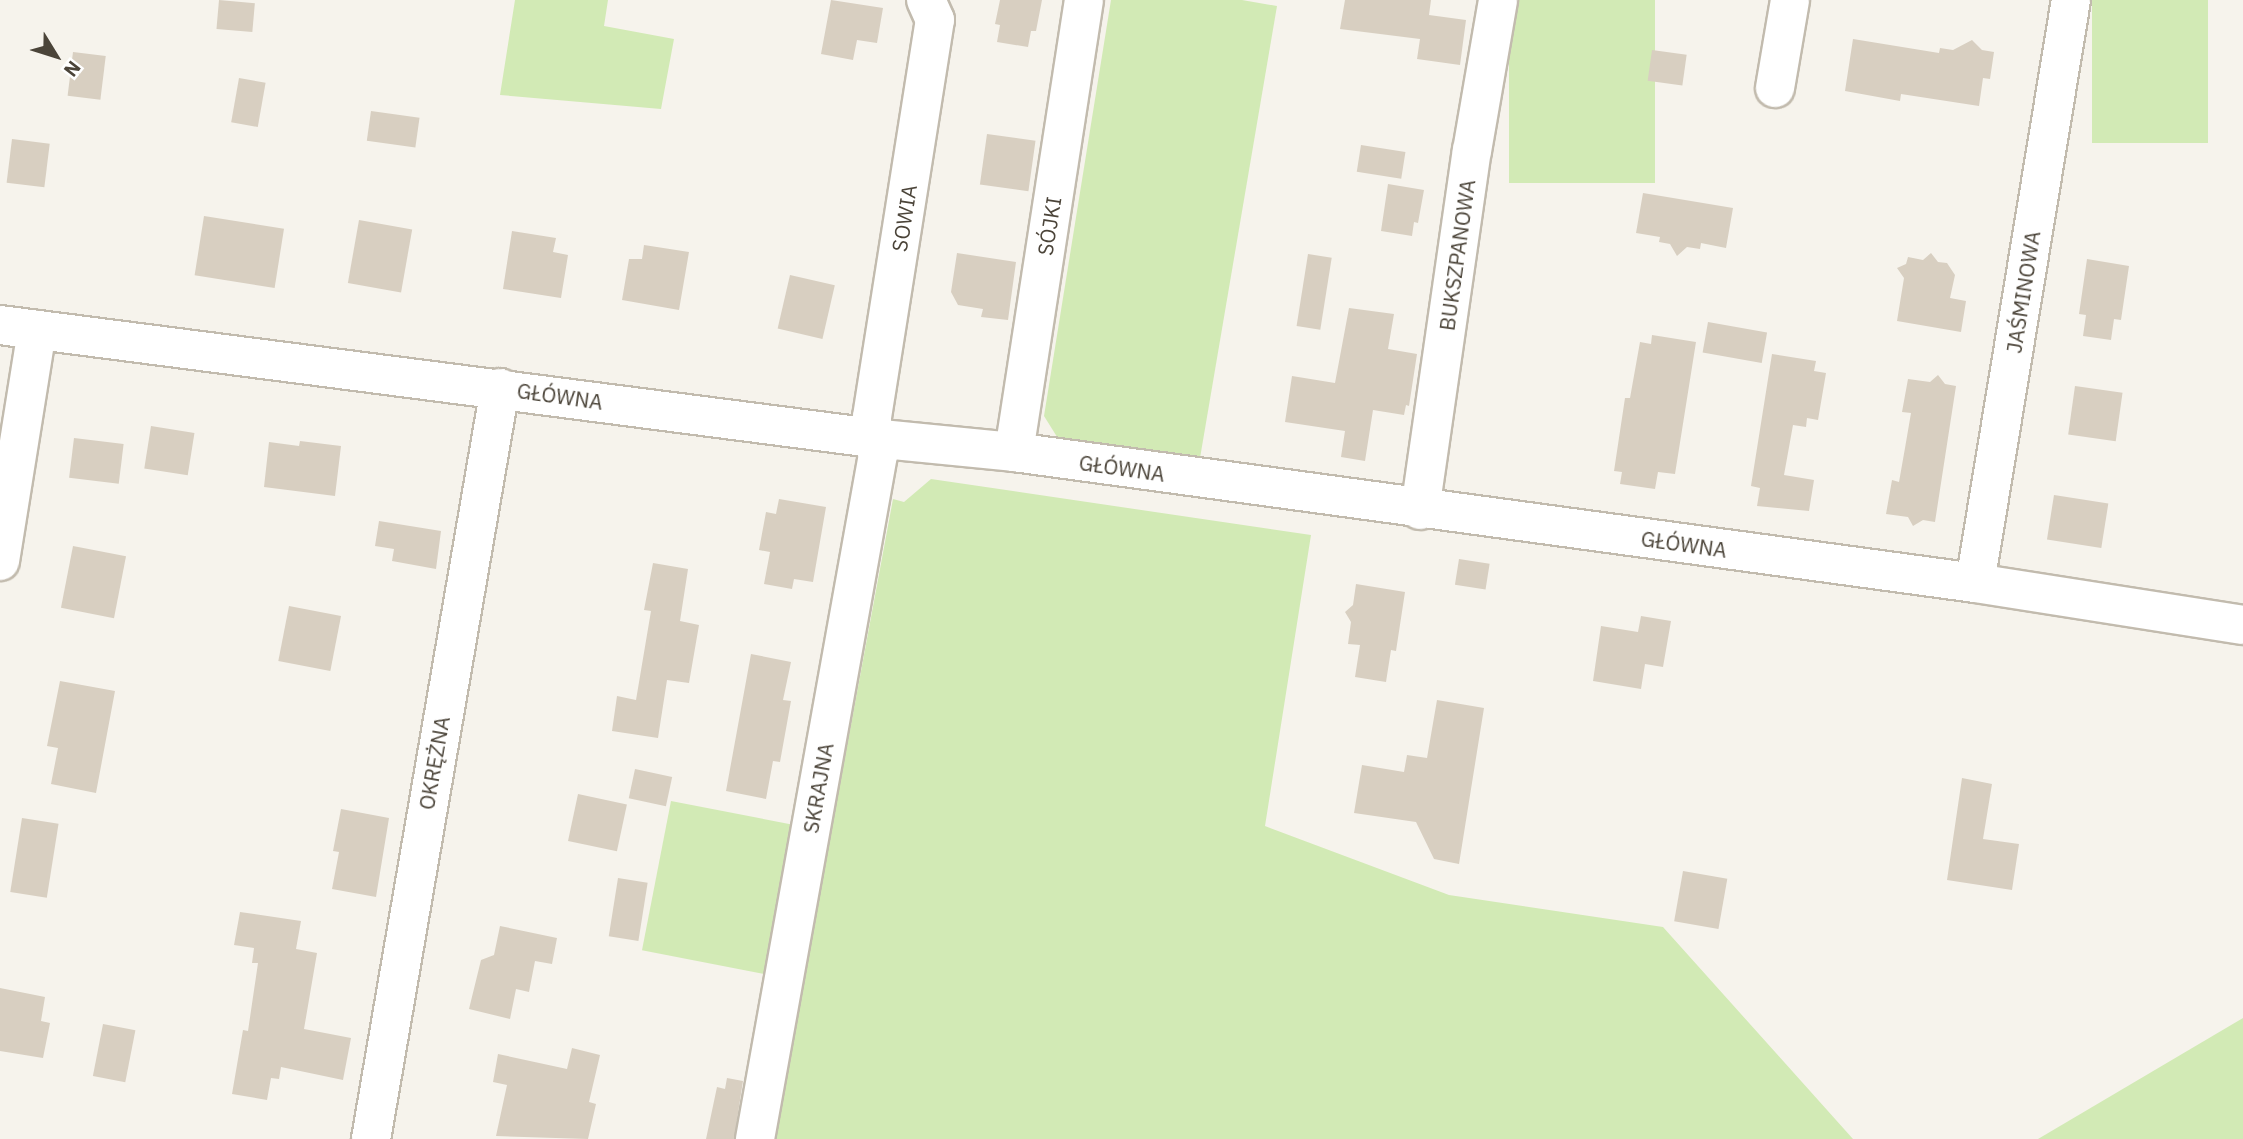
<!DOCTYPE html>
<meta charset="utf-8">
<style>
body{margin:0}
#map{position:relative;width:2243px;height:1139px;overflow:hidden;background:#f6f3ec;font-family:"IBM Plex Sans",sans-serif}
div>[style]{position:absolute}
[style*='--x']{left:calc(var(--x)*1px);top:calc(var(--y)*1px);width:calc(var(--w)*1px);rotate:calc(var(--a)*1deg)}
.green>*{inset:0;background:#d2eab5;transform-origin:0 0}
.building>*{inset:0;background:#d8cfc1;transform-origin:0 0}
.roads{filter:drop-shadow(2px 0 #c2bbae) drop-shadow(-2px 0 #c2bbae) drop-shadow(0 2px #c2bbae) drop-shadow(0 -2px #c2bbae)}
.street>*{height:38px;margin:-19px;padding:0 19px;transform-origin:19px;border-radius:19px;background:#fff}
span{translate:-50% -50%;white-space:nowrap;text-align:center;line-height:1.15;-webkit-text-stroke:5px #fff;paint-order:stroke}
.street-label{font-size:21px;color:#4b4439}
.north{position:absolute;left:21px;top:21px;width:70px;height:70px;-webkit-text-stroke:5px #fff;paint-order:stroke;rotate:128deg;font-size:19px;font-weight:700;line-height:28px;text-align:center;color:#4b4439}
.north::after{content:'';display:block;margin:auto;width:24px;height:32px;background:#4b4439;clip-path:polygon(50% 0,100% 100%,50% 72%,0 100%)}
</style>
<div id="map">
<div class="green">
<i style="clip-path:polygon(515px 0,608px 0,604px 26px,674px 39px,661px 109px,500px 95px)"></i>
<i style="clip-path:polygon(1111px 0,1242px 0,1277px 6px,1200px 458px,1059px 440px,1044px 416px)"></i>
<i style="left:1509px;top:0;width:146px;height:183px"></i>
<i style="left:2092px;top:0;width:116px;height:143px"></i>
<i style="clip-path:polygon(931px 479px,1311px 535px,1265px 826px,1449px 895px,1663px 927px,1853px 1139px,774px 1139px,893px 499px,904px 502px)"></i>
<i style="left:671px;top:801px;width:127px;height:152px;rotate:11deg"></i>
<i style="clip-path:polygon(2243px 1018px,2243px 1139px,2038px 1139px)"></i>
</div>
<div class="building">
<i style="left:219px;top:0;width:36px;height:29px;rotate:5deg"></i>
<i style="clip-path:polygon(831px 0,883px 8px,877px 43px,857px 40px,853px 60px,821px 54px)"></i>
<i style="clip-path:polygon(1000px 0,1042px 0,1036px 31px,1031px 31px,1028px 47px,997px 42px,1000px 25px,995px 24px)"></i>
<i style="clip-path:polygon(1345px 0,1431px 0,1429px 15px,1466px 20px,1460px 65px,1417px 59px,1420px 39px,1340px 29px)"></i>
<i style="clip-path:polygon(1853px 39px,1939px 53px,1940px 48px,1953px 50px,1972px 40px,1982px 50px,1994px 52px,1990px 79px,1983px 78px,1979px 106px,1901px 94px,1900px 101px,1845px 91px)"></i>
<i style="left:1652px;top:50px;width:35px;height:31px;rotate:8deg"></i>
<i style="left:73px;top:52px;width:33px;height:44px;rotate:7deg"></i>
<i style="left:239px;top:78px;width:27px;height:45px;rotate:10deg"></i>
<i style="left:371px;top:111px;width:49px;height:30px;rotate:8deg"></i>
<i style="left:987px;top:134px;width:49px;height:51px;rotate:8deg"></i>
<i style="left:12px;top:139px;width:38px;height:44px;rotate:7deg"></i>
<i style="left:1361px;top:145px;width:45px;height:27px;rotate:9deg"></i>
<i style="clip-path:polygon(1388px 184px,1424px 190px,1418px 223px,1414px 222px,1412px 236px,1381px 231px)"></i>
<i style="clip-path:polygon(1643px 193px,1733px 208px,1726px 248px,1701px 243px,1700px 249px,1687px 247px,1677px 256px,1670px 244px,1659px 242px,1660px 237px,1636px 233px)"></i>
<i style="left:204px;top:216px;width:81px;height:60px;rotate:9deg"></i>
<i style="left:359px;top:220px;width:54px;height:64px;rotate:10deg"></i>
<i style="clip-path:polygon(512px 231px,556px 238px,553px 252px,568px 255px,561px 298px,503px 289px)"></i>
<i style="clip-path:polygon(644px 245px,689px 252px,679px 310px,622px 300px,629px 259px,642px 259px)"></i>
<i style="clip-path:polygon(957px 253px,1016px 262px,1008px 320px,981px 317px,983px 309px,958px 305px,951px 292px)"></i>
<i style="clip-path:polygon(1931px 253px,1938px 262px,1947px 263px,1955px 275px,1950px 298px,1966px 301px,1961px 332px,1897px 321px,1904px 278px,1897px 268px,1906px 264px,1908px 257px,1923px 260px)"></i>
<i style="left:1308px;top:254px;width:24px;height:73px;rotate:9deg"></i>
<i style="clip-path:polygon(2087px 259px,2129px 266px,2121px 320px,2114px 319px,2111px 340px,2083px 336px,2086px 315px,2079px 314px)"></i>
<i style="left:790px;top:275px;width:46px;height:55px;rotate:13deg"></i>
<i style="clip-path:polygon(1349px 308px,1394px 314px,1388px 349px,1417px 354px,1409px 406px,1406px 405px,1404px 415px,1373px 410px,1365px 461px,1341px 457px,1345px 431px,1285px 422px,1292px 376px,1335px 383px)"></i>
<i style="left:1708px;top:322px;width:60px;height:31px;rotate:10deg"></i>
<i style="clip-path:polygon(1652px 335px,1696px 342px,1675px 474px,1658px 472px,1655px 489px,1620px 484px,1622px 472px,1614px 471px,1625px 398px,1630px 398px,1640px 342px,1651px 344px)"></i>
<i style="clip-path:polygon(1772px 354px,1816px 361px,1814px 371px,1826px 373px,1818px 420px,1807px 418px,1806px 427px,1793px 425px,1784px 475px,1814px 480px,1809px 511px,1757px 506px,1760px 488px,1751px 486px)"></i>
<i style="clip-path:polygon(1938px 375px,1945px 384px,1956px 386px,1935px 522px,1923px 520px,1913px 526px,1908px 517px,1886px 514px,1892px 480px,1899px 482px,1905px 448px,1911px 413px,1902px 412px,1908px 379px,1930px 382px)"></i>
<i style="left:2075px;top:386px;width:48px;height:49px;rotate:8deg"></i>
<i style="left:151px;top:426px;width:44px;height:43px;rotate:9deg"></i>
<i style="left:74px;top:438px;width:50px;height:40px;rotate:7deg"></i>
<i style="clip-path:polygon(300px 441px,341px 446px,335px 496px,264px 487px,269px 442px,299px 446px)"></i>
<i style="left:2054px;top:495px;width:55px;height:45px;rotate:9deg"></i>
<i style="clip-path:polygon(779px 499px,826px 507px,813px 582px,794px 579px,792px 589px,764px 584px,770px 552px,759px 550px,766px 512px,776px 514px)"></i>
<i style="clip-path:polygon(379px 521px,441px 531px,436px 569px,392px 561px,394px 549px,375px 546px)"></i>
<i style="left:73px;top:546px;width:54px;height:63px;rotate:11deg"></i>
<i style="left:1459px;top:559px;width:31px;height:26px;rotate:9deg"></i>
<i style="clip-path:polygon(653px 563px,688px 569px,680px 621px,699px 625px,689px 683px,667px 680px,658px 738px,612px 731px,617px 696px,636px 700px,651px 611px,644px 610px)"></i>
<i style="clip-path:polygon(1356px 584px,1405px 592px,1396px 651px,1391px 650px,1386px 682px,1355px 677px,1360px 645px,1348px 644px,1351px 622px,1345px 612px,1353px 605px)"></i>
<i style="left:289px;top:606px;width:53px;height:56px;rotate:11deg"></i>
<i style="clip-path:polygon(1641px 616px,1671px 621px,1663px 667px,1645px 664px,1641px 689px,1593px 681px,1601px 626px,1638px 632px)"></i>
<i style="clip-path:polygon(751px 654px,791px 662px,783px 700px,791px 701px,780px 762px,773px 761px,766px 799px,726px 791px)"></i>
<i style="clip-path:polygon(60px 681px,115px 691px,96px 793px,51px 784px,58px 748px,47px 746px)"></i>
<i style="clip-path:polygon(1437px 700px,1484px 708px,1459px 864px,1434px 859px,1416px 822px,1354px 813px,1362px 765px,1404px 772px,1407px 755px,1427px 758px)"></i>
<i style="left:635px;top:769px;width:38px;height:30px;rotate:12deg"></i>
<i style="clip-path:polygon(1962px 778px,1992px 784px,1983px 839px,2019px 844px,2012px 890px,1947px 880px)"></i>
<i style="left:578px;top:794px;width:50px;height:48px;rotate:12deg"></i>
<i style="clip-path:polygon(341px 809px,389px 818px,376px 897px,332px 889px,339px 852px,333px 851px)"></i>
<i style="left:22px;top:818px;width:37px;height:75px;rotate:9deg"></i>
<i style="left:1683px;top:871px;width:45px;height:51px;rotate:10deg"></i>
<i style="left:618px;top:878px;width:30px;height:59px;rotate:9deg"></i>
<i style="clip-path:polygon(240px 912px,301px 921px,296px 949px,317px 953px,304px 1029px,351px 1038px,343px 1080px,281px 1067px,279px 1079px,271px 1078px,267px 1100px,232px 1094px,243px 1030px,248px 1031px,258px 963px,252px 963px,254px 948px,234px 945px)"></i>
<i style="clip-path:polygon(500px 926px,557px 938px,552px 964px,535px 961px,529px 992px,516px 989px,510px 1019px,469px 1009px,481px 960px,494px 955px)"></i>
<i style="clip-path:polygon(0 988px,45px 997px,41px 1021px,50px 1023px,43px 1058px,0 1051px)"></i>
<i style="left:103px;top:1024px;width:33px;height:53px;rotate:11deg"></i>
<i style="clip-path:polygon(572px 1048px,600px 1055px,589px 1102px,596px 1104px,588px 1139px,496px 1136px,507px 1085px,493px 1082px,498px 1054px,567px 1069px)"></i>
<i style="clip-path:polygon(727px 1078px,743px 1081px,734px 1139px,706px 1139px,717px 1087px,725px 1089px)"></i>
</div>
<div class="roads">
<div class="street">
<i style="--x:1775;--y:88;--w:89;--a:-80.3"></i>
<i style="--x:0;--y:325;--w:879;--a:7.38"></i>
<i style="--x:872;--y:438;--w:143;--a:5.6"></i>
<i style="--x:1014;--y:452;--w:970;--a:7.76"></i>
<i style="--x:1975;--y:583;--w:271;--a:8.9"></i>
<i style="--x:1014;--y:452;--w:457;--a:-81.2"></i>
<i style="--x:1420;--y:510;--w:363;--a:-81.8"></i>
<i style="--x:1472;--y:151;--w:153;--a:-80.2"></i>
<i style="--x:0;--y:561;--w:234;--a:-80.9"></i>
<i style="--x:1975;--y:583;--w:591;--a:-80.65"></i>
<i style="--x:371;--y:1139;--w:762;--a:-80.25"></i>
<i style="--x:755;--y:1139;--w:695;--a:-79.81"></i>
<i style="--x:878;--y:455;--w:18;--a:-109"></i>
<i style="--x:872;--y:438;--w:21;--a:-90"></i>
<i style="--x:872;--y:417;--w:402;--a:-81"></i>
<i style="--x:935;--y:20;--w:22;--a:-114"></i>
</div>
</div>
<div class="street-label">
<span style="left:904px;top:218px;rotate:-81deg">SOWIA</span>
<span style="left:1049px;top:226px;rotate:-81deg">SÓJKI</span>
<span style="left:1457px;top:255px;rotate:-82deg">BUKSZPANOWA</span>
<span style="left:2023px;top:292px;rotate:-81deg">JAŚMINOWA</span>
<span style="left:560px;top:396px;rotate:8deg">GŁÓWNA</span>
<span style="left:1122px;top:468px;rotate:8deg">GŁÓWNA</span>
<span style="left:1684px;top:544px;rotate:8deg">GŁÓWNA</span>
<span style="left:434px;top:763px;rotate:-80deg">OKRĘŻNA</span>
<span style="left:818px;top:788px;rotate:-80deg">SKRAJNA</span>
</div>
<div class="north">N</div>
</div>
